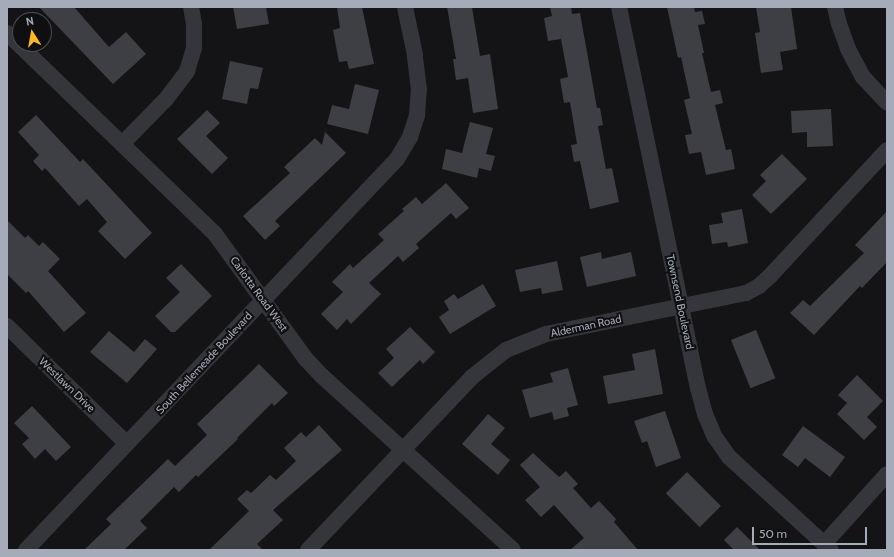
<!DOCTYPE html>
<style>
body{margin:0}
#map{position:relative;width:894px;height:557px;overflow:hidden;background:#141417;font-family:Cabin,sans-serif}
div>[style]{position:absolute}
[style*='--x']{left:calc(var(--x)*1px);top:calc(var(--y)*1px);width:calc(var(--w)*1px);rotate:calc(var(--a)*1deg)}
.building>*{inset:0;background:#3e3f44;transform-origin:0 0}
.minor>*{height:16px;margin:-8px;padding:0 8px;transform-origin:8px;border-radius:8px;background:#35363c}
span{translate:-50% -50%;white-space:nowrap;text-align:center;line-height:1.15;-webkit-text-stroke:4px #0f0f12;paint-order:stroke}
.street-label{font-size:11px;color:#a5abb8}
.frame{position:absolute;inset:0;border:8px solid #a5abb8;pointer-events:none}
.north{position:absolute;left:12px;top:12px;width:40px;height:40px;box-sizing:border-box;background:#0f0f12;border:1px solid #4b4d54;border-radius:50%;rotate:349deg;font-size:11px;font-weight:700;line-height:16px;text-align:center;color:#a5abb8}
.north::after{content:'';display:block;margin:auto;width:14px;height:18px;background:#ffb424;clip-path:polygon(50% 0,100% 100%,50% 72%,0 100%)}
.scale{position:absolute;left:752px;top:527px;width:115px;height:18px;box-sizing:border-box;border:2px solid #a5abb8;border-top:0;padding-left:5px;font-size:12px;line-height:14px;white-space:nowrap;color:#a5abb8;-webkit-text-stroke:3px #0f0f12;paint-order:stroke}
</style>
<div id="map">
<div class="building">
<i style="clip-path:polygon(39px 7px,74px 7px,109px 47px,126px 32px,146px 54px,113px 84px)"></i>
<i style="clip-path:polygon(233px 7px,266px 7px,269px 24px,237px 29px)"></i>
<i style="clip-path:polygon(337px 7px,362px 7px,374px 64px,349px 69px,347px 61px,339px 62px,333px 30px,340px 28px)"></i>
<i style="clip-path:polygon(447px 7px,472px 7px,480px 56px,490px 54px,498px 109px,473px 113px,468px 78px,456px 80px,453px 59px,456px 59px)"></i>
<i style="clip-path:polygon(550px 7px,571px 7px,572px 14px,580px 13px,597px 108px,600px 108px,603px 125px,598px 126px,606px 169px,612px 168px,619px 202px,590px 209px,580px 161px,574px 162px,571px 145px,577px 144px,570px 102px,564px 103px,560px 79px,568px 77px,561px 39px,548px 41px,544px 18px,552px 16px)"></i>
<i style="clip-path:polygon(667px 7px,694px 7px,695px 12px,702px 11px,705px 24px,698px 25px,704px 53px,702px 53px,711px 92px,720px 90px,723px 103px,715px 105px,726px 150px,731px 149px,735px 169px,706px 175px,701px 152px,689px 154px,685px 135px,692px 134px,684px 100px,690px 98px,681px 57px,678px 58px)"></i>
<i style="clip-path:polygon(756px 7px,791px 7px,797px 49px,780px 52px,783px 70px,761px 73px,755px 33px,760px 32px)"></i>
<i style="clip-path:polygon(230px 61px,263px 68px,258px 89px,250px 88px,247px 104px,222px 99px)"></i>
<i style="clip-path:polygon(355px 84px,379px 90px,368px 134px,327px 124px,332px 105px,349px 109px)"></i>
<i style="clip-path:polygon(831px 109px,833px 146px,807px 147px,807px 132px,792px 133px,791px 111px)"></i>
<i style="clip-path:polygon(207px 110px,220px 123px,206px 136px,228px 158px,212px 174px,177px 139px)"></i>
<i style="clip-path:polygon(36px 115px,80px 162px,83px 159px,152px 233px,125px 259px,98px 231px,107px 222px,87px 199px,79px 206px,45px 168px,42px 171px,33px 161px,39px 155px,18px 132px)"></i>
<i style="clip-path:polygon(470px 122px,493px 128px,486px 154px,495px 156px,491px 171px,479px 168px,477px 178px,442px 169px,446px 149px,462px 153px)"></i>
<i style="clip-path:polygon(325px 132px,346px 153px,275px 221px,280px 226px,265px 240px,243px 216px,290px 173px,284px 167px,315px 138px,322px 145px)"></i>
<i style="clip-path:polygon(782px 154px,807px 179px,771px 214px,752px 195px,766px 181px,760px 175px)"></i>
<i style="clip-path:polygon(446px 183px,469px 208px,456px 219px,451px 213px,416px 244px,419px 248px,403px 262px,398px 256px,369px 283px,381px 294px,351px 324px,347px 319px,337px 330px,321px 314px,343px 292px,332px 282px,350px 264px,353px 268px,384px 240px,378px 234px,404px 211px,402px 209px,416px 197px,422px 204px)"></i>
<i style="clip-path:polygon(742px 209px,748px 243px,728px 247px,727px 242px,712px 244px,709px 225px,723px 223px,721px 213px)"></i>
<i style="clip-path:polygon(887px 211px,887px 262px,862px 288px,860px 286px,814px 335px,790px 313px,803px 300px,810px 306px,864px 253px,855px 245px)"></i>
<i style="clip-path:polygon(7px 220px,25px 238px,28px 235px,39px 246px,43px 242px,60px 259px,48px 271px,86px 313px,64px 332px,28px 291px,26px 293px,7px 274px)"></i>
<i style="clip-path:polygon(601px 252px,602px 259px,631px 252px,636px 276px,587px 287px,580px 257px)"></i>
<i style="clip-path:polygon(557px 261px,563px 290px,542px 294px,541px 288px,520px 292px,515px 270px)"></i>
<i style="clip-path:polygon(181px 264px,212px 296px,175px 332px,171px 332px,155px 316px,180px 292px,166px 278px)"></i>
<i style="clip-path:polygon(483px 284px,496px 306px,450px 334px,439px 317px,449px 310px,444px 301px,454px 294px,458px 299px)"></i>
<i style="clip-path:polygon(410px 327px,435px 352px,423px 364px,420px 360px,392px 387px,378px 373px,394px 358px,386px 349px)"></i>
<i style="left:756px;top:330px;width:52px;height:27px;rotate:68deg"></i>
<i style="clip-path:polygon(109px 331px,134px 352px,145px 339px,157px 349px,127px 383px,90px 352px)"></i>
<i style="clip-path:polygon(655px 349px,663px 394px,608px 404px,603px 376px,635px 370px,632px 354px)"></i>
<i style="clip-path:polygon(259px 364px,288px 393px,274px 406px,272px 403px,237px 438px,238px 439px,198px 477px,196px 475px,179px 492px,174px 487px,140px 521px,147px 528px,124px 550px,84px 550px,111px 524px,106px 519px,168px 459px,175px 466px,207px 435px,197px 424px)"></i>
<i style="clip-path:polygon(568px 368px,578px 405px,567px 408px,569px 416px,554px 420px,552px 412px,530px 418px,522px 390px,553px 382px,550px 373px)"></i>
<i style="clip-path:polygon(857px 375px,883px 401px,867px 417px,877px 427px,864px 440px,837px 414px,847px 403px,838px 395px)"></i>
<i style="clip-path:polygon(32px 406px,71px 447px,56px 461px,45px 449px,35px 459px,22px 444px,29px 438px,14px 423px)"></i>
<i style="clip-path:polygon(665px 411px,681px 458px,656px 467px,647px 441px,642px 443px,634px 421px)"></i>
<i style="clip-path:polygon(488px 414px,505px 428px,491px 444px,510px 460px,498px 475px,462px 444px)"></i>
<i style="clip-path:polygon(319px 425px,342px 450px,273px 510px,283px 520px,257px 544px,263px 550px,209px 550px,249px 511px,237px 499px,247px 490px,251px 493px,270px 475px,276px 480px,296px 461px,284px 448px,301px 432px,306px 437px)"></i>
<i style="clip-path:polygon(803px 426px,845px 457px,830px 477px,805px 458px,798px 467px,782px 455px)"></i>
<i style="clip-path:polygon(533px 453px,559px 477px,566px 471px,578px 484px,573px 488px,591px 508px,599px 501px,616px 519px,614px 522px,638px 550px,570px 550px,584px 538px,554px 505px,541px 517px,525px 500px,540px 487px,520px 465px)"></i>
<i style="left:687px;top:472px;width:48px;height:30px;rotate:45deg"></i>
<i style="clip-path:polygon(737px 527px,760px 550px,734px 550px,724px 540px)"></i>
</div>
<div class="minor">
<i style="--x:619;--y:7;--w:389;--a:78.3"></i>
<i style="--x:698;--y:388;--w:27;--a:75"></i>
<i style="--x:705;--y:414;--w:25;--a:67"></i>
<i style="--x:715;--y:437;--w:24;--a:55"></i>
<i style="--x:729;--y:457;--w:138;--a:42.4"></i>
<i style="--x:835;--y:7;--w:17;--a:77"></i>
<i style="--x:839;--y:24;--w:27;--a:70"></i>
<i style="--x:848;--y:49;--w:32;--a:62"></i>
<i style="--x:863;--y:77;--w:35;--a:47"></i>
<i style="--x:7;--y:33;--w:289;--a:44"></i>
<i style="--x:215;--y:234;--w:153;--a:54"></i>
<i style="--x:305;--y:358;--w:25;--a:47"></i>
<i style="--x:322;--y:376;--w:258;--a:42.3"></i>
<i style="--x:122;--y:144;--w:64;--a:-45.6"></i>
<i style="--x:167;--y:98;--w:34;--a:-53"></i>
<i style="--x:187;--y:71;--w:24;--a:-73"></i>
<i style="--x:194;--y:48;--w:24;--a:-90"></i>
<i style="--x:194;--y:24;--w:17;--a:-100"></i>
<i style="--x:7;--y:326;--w:168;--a:44.5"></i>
<i style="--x:824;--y:544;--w:94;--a:-48"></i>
<i style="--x:26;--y:550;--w:539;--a:-46.5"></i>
<i style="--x:397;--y:159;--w:26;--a:-59"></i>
<i style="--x:410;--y:137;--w:22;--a:-72"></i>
<i style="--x:417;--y:116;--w:26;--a:-86"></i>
<i style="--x:419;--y:90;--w:35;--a:-97"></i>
<i style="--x:415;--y:55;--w:49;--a:-101.8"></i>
<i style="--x:308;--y:550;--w:238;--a:-46.5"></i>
<i style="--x:472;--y:377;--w:43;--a:-38.5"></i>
<i style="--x:506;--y:350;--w:43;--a:-21.8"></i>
<i style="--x:546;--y:334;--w:204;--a:-11.6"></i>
<i style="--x:746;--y:293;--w:15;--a:-28"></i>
<i style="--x:759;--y:286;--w:15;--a:-42"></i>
<i style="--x:770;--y:276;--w:172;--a:-47.1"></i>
</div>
<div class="street-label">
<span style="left:259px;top:294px;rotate:54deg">Carlotta Road West</span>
<span style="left:680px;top:302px;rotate:78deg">Townsend Boulevard</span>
<span style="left:586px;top:326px;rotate:-12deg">Alderman Road</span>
<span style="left:204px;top:363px;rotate:-47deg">South Bellemeade Boulevard</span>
<span style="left:67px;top:385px;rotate:44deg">Westlawn Drive</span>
</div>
<div class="frame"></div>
<div class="north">N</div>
<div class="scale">50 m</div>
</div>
